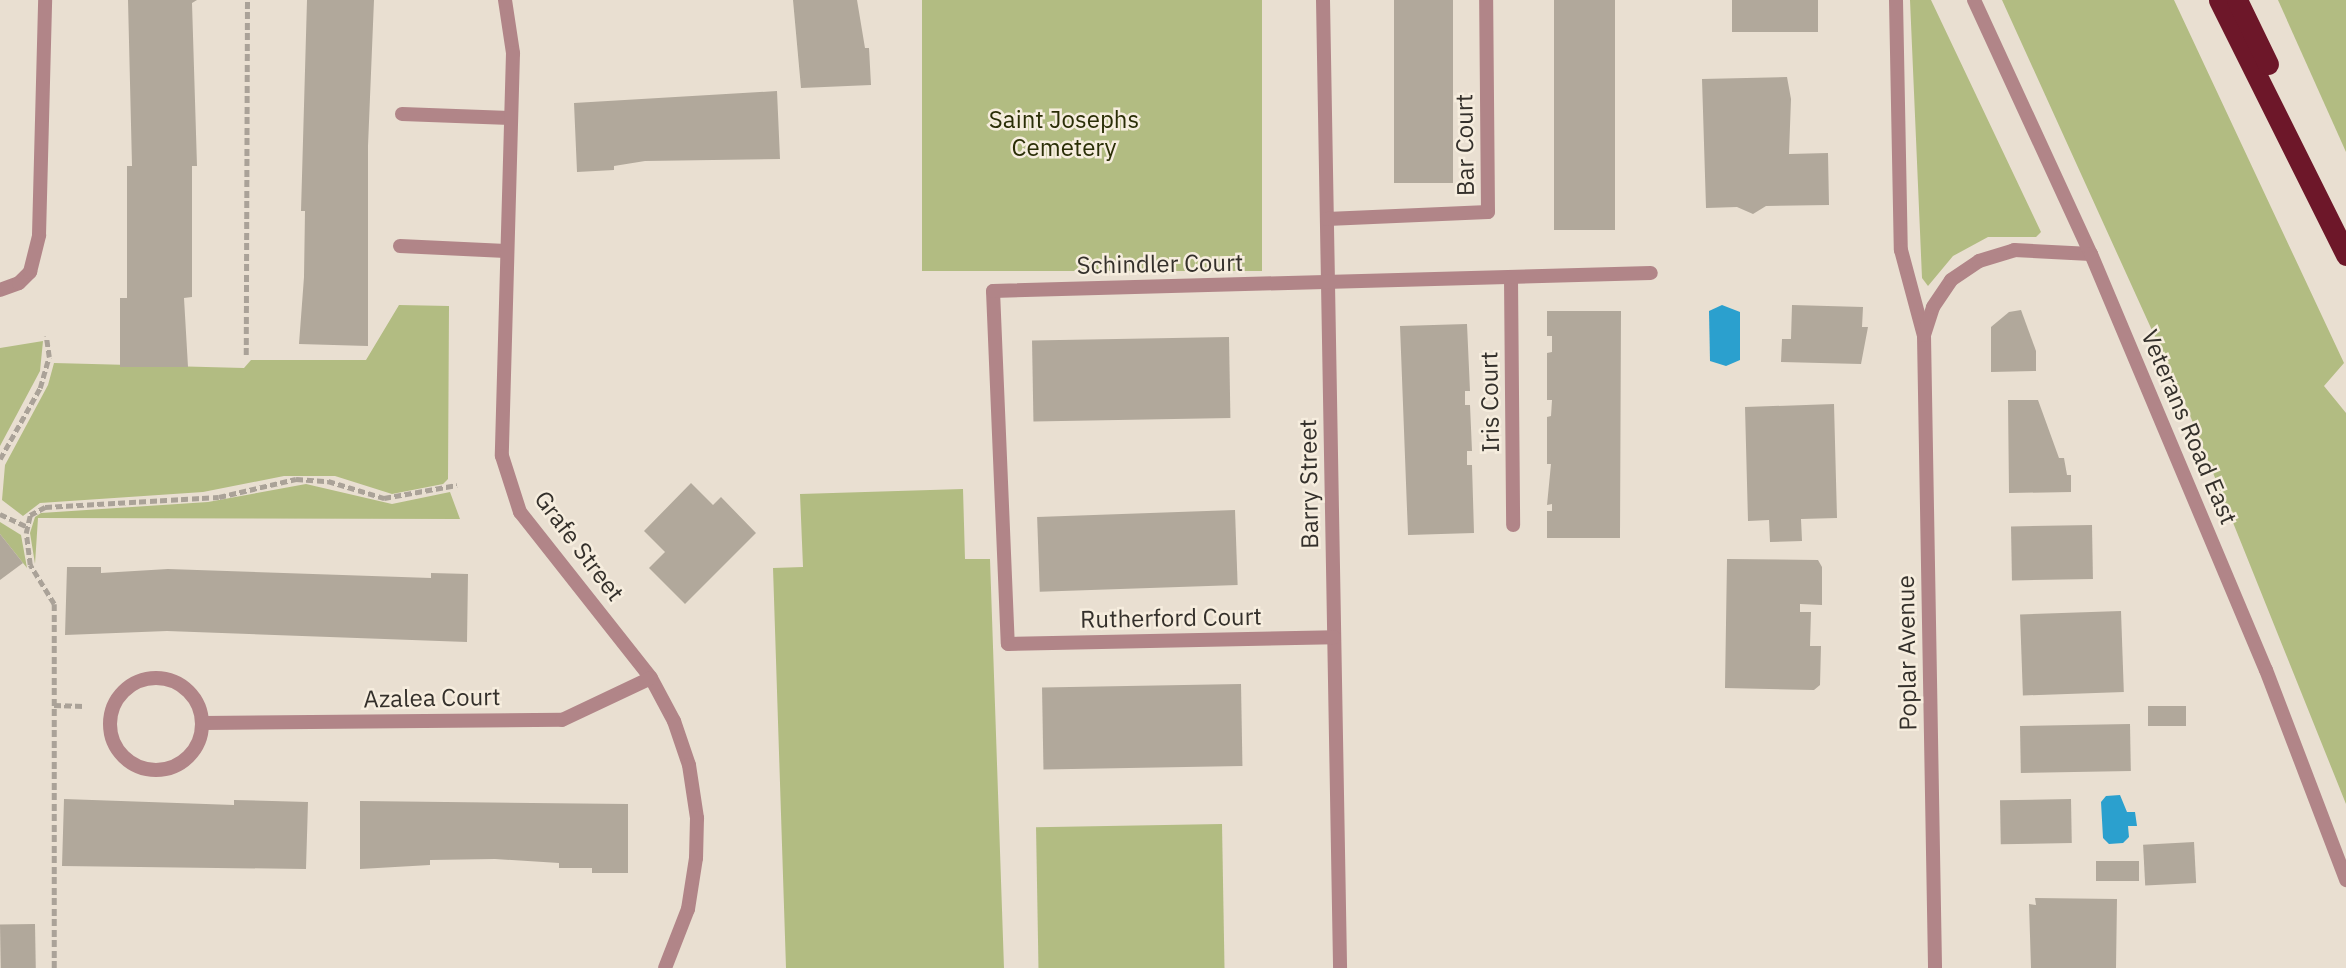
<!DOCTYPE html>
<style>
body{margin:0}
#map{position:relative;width:2346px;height:968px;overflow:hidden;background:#e9dfd1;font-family:"IBM Plex Sans",sans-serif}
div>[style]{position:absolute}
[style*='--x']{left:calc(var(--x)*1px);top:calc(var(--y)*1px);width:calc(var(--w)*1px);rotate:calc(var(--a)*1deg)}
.green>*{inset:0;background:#b2bc82;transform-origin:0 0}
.water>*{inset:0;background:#2ba0ce}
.building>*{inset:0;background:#b1a89b;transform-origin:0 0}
.path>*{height:4.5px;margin-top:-2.25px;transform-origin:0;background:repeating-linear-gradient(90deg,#aaa298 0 7px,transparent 0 10.5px)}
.service>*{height:14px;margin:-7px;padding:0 7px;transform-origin:7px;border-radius:7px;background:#b18588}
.minor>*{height:14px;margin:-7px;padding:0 7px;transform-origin:7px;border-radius:7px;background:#b18588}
.minor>.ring{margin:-7px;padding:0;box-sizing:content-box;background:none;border:14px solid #b18588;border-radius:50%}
.tertiary>*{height:14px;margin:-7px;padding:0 7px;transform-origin:7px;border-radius:7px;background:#b18588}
.motorway>*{height:21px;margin:-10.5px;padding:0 10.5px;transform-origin:10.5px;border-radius:10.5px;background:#6d1729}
span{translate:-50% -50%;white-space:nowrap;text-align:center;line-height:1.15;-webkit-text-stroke:5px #f6edde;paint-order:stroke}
.park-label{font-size:24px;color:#2a2e06}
.street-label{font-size:24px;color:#34302b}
</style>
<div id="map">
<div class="green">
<i style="left:922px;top:0;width:340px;height:271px"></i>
<i style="clip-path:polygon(1910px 0,1931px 0,2041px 232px,2036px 237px,1988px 237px,1953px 256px,1928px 286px,1922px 278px)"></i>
<i style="clip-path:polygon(2002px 0,2174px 0,2344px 363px,2324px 386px,2346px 413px,2346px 804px,2185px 403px)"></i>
<i style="clip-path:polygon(2278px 0,2346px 0,2346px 152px)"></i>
<i style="clip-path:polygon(399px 305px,449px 306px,448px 479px,443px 484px,392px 494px,335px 476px,284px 476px,203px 492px,40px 503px,23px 516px,2px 500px,5px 465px,48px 385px,54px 363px,244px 368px,251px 360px,366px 360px)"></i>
<i style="clip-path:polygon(43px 341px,40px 371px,0 446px,0 348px)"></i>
<i style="clip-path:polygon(306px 484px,392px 504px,450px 492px,460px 519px,38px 518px,35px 564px,30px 533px,35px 517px,41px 513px,208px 502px)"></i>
<i style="clip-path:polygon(963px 489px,965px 559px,990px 559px,1004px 968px,786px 968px,773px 568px,803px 567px,800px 494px)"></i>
<i style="clip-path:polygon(0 522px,21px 535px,27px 568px,0 534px)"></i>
<i style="left:1222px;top:824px;width:144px;height:186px;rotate:89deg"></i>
</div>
<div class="water">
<i style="clip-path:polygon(1722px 305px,1740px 312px,1740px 360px,1726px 366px,1710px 361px,1709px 311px)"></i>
<i style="clip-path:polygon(2120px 795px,2127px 812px,2135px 812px,2137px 826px,2128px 826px,2129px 837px,2123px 843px,2109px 844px,2103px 838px,2101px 802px,2106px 796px)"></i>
</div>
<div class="building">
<i style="clip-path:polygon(128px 0,197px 0,192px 3px,197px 166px,192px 166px,192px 297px,184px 298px,188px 367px,120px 367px,120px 298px,127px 298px,127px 166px,132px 166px)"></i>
<i style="clip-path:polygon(307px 0,374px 0,368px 146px,368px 346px,299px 344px,304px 277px,305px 211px,301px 211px)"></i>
<i style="clip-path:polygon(793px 0,857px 0,865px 48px,869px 48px,871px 85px,801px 88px)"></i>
<i style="left:1394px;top:0;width:59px;height:183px"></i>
<i style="left:1554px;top:0;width:61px;height:230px"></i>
<i style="left:1732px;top:0;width:86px;height:32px"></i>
<i style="clip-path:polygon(1787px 77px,1791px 99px,1789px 154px,1828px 153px,1829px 205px,1766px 206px,1753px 214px,1737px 207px,1706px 208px,1702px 79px)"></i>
<i style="clip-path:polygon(777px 91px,780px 159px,645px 161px,614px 166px,614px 170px,577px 172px,574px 103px)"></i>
<i style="clip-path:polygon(1792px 305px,1863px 307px,1862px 327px,1868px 327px,1861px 364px,1781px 362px,1782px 339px,1791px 339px)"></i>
<i style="clip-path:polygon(2021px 310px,2036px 351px,2036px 371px,1991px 372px,1991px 327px,2009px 312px)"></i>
<i style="clip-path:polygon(1547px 311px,1621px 311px,1620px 538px,1547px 538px,1547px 511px,1552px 511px,1552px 504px,1547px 505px,1551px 464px,1547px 464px,1547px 417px,1551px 416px,1552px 400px,1547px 400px,1547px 353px,1552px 352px,1552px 336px,1547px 336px)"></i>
<i style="clip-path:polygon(1467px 324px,1470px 391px,1465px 391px,1465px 405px,1470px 405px,1472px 451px,1467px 451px,1467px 465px,1472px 465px,1474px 533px,1408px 535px,1400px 326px)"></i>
<i style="left:1229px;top:337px;width:81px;height:197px;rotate:89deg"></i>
<i style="clip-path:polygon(2008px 400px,2038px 400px,2059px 458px,2064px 458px,2067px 475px,2071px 475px,2071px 492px,2009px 493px)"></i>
<i style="clip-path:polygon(1834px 404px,1837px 518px,1801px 519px,1802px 541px,1770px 542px,1769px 520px,1748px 521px,1745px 407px)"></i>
<i style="clip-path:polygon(691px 483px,713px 505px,721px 497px,756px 533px,685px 604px,649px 568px,665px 552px,644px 531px)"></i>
<i style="left:1235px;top:510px;width:75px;height:198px;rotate:88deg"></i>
<i style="left:2092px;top:525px;width:54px;height:81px;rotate:89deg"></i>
<i style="clip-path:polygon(0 534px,23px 563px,0 580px)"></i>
<i style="clip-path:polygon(1727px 559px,1818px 560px,1822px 567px,1822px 605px,1800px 604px,1800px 612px,1811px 612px,1810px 646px,1821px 646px,1820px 685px,1814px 690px,1725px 688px)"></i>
<i style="clip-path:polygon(67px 567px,101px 567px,101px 573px,168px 569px,431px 578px,431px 573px,468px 574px,467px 642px,167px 631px,65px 635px)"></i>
<i style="left:2121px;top:611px;width:81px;height:101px;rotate:88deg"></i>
<i style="left:1241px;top:684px;width:82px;height:199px;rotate:89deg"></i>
<i style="left:2148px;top:706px;width:38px;height:20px"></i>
<i style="left:2130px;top:724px;width:47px;height:110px;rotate:89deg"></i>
<i style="clip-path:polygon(64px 799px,234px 805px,234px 800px,308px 802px,306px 869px,62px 866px)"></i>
<i style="left:2071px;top:799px;width:44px;height:71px;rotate:89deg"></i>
<i style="clip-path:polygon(360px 801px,628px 804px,628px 873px,592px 873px,592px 868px,559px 868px,559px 863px,495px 859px,430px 860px,430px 865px,360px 869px)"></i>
<i style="left:2194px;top:842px;width:41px;height:51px;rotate:87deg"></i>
<i style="left:2139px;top:861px;width:20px;height:43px;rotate:90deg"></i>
<i style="clip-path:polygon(2035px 898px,2117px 899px,2116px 968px,2031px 968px,2029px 904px,2036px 905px)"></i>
<i style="left:35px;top:924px;width:44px;height:35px;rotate:89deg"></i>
</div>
<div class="path">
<i style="--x:246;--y:355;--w:355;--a:-89.8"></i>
<i style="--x:0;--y:459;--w:81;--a:-60.6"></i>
<i style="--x:40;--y:388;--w:32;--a:-74"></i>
<i style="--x:49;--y:357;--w:21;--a:-98"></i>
<i style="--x:0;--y:514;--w:29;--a:25"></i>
<i style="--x:54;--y:705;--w:30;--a:2"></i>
<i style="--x:54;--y:968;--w:364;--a:-90"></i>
<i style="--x:54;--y:604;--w:46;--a:-121.6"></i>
<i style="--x:30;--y:565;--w:32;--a:-97"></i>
<i style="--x:26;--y:533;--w:18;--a:-77"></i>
<i style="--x:30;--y:515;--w:17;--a:-28"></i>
<i style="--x:45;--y:507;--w:174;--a:-3.3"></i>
<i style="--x:219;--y:497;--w:79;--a:-13.2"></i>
<i style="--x:296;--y:479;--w:32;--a:4"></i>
<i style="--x:328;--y:481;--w:59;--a:16.9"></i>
<i style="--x:384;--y:498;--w:74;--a:-10.1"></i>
</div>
<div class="service">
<i style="--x:402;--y:114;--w:109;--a:2.1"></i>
<i style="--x:400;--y:246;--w:106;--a:2.7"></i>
<i style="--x:993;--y:291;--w:353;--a:87.6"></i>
</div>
<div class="minor">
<i style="--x:505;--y:0;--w:54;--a:81.4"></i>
<i style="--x:513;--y:53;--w:403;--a:91.6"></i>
<i style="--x:502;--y:456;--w:59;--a:72.2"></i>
<i style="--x:520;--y:512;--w:211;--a:51.7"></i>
<i style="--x:651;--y:678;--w:49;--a:61.9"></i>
<i style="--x:674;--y:721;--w:46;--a:71.2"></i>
<i style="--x:689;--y:765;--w:54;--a:81.4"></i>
<i style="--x:697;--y:818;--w:40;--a:91.4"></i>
<i style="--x:696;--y:858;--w:52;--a:98.9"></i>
<i style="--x:688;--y:909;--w:63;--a:111.3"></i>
<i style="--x:1323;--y:0;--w:968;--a:88.99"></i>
<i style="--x:1896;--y:0;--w:250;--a:88.9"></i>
<i style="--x:1901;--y:250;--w:89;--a:75"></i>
<i style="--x:1924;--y:336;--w:632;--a:89"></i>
<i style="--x:1327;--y:219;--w:161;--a:-2.5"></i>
<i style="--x:1488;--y:212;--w:212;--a:-90.5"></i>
<i style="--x:1511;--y:278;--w:247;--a:89.5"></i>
<i style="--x:0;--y:290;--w:20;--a:-20"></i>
<i style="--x:19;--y:283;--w:16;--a:-45"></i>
<i style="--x:30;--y:272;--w:38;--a:-76"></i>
<i style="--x:39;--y:235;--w:235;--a:-88.5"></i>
<i style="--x:993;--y:291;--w:658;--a:-1.57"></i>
<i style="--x:1924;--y:335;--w:29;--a:-72"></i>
<i style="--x:1933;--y:307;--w:32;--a:-56"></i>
<i style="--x:1951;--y:280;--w:34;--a:-34"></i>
<i style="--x:1979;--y:261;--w:37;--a:-17"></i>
<i style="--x:2014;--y:250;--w:77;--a:3"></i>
<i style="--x:1008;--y:644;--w:326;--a:-1.2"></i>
<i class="ring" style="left:110px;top:678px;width:78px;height:78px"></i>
<i style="--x:203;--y:723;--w:359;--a:-0.5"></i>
<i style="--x:562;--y:720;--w:98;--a:-25.3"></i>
</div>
<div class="tertiary">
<i style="--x:1974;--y:0;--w:280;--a:65.3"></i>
<i style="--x:2091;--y:254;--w:451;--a:67.2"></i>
<i style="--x:2266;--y:670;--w:225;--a:69.1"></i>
</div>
<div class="motorway">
<i style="--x:2219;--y:0;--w:285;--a:63.5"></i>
<i style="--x:2237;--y:0;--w:71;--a:64.2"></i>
</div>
<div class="park-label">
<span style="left:1064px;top:134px">Saint Josephs<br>Cemetery</span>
</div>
<div class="street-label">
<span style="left:1465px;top:145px;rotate:-91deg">Bar Court</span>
<span style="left:1160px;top:264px;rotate:-1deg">Schindler Court</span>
<span style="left:1490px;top:402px;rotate:-91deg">Iris Court</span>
<span style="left:2189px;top:427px;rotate:67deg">Veterans Road East</span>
<span style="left:1309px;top:484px;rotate:-91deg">Barry Street</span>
<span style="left:579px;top:546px;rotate:53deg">Grafe Street</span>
<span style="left:1171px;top:618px;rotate:-1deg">Rutherford Court</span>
<span style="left:1907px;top:653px;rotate:-91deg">Poplar Avenue</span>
<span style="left:432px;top:698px;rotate:-1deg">Azalea Court</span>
</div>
</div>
